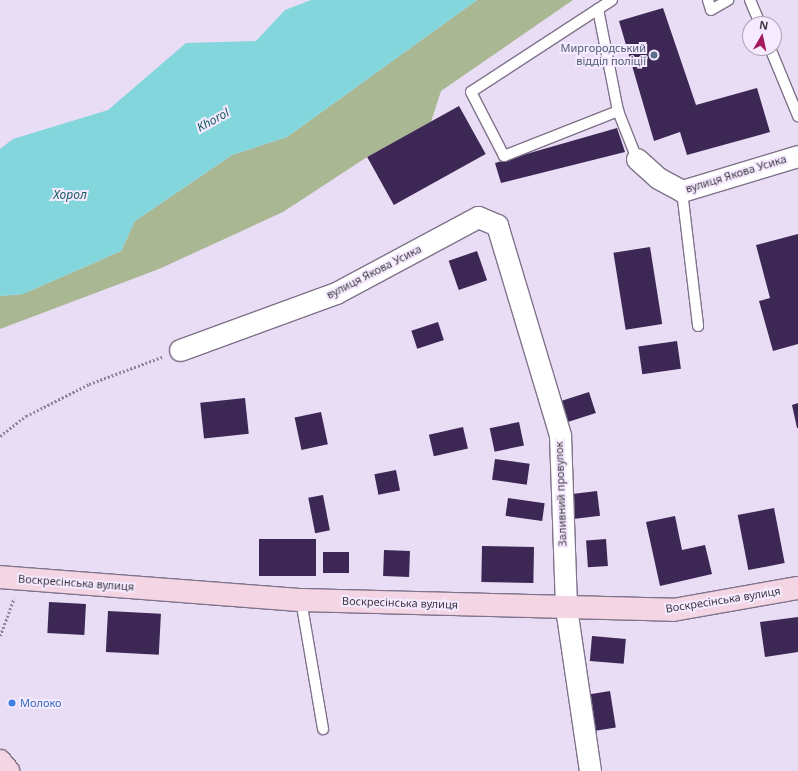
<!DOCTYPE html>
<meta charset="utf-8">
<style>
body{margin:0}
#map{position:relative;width:798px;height:771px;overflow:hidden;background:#e9dcf5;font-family:"Noto Sans",sans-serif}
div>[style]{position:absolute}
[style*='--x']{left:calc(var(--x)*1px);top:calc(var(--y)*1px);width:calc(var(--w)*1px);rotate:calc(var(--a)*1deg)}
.green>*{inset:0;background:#a9b792}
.water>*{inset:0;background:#84d6dd}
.building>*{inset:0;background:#3c2755;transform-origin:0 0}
.path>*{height:2.5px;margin-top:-1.25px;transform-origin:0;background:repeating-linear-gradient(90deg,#8e8596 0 2px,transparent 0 4px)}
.roads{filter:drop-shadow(1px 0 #7f738a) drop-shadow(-1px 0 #7f738a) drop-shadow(0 1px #7f738a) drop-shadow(0 -1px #7f738a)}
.lane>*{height:10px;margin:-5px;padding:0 5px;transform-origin:5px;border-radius:5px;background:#fff}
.street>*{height:21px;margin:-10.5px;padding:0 10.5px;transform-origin:10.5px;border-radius:10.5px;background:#fff}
.secondary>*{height:22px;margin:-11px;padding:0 11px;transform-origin:11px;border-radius:11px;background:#f4d5e4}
.dots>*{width:11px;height:11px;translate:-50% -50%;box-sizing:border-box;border:2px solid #f5eaff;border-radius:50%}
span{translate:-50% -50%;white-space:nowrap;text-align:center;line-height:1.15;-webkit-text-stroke:4px #f5eaff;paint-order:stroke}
.service-label{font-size:11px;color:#4e5e75}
.right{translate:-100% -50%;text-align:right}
.street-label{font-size:11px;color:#3d3842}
.shop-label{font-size:11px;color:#366cbe}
.left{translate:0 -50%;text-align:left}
.water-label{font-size:12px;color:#135b60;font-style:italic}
.north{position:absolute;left:742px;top:16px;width:40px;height:40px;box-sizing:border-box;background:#f5eaff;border:1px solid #aba3b3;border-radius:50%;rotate:9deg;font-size:11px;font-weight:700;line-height:16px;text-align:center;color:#3d3842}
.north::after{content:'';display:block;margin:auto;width:14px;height:18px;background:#a5185d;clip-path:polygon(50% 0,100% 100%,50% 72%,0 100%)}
</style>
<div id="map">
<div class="green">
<i style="clip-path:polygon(477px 0,573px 0,441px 91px,431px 122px,367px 157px,283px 212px,159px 269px,0 329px,0 296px,23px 294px,121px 251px,135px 221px,232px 155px,287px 137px)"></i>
</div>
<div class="water">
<i style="clip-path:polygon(311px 0,477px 0,287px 137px,232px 155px,135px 221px,121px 251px,23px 294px,0 296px,0 149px,13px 139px,108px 110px,186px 43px,256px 41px,285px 10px)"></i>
</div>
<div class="building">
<i style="clip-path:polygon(663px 8px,696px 105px,757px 88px,770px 132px,687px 155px,680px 132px,654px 141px,619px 21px)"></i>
<i style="left:459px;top:106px;width:55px;height:105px;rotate:61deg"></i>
<i style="clip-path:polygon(617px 128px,625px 152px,501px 183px,495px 163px)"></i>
<i style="clip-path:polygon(798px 234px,798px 344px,773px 351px,759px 301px,770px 298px,756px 245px)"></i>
<i style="left:650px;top:247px;width:78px;height:37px;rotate:81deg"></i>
<i style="left:477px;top:251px;width:31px;height:30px;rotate:71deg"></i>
<i style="left:438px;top:322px;width:19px;height:28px;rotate:72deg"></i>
<i style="left:677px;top:341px;width:28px;height:39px;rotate:82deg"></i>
<i style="left:589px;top:392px;width:22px;height:31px;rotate:72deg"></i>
<i style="left:245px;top:398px;width:36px;height:45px;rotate:84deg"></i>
<i style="clip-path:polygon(798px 403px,798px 428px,797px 428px,792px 405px)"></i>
<i style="left:321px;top:412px;width:33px;height:27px;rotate:78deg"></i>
<i style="left:519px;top:422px;width:24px;height:30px;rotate:78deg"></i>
<i style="left:463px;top:427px;width:22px;height:35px;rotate:77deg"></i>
<i style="left:495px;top:459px;width:35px;height:21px;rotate:8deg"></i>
<i style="left:396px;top:470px;width:21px;height:22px;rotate:79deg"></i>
<i style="left:597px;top:491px;width:25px;height:29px;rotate:83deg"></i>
<i style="left:323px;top:495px;width:36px;height:15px;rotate:79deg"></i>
<i style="left:508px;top:498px;width:37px;height:18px;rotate:8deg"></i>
<i style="left:774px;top:508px;width:56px;height:37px;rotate:79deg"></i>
<i style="clip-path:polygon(675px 516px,682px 550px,705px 545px,712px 574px,660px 586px,646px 522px)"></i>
<i style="left:259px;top:539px;width:57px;height:37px"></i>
<i style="left:606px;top:539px;width:27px;height:20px;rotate:86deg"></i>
<i style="left:482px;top:546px;width:52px;height:36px;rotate:1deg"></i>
<i style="left:384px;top:550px;width:26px;height:26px;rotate:2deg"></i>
<i style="left:323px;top:552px;width:26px;height:21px"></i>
<i style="left:49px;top:602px;width:37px;height:31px;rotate:3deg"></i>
<i style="left:108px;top:611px;width:53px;height:41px;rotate:3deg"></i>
<i style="clip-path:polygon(798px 617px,798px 652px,765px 657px,760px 622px)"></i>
<i style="left:592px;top:636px;width:34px;height:25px;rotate:5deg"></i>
<i style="left:610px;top:691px;width:37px;height:22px;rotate:81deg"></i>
</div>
<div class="path">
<i style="--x:0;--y:436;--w:33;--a:-38"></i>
<i style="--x:26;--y:416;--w:71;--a:-26.9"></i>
<i style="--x:89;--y:384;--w:78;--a:-20.3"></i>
<i style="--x:0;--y:636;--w:40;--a:-69.8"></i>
</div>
<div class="roads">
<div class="lane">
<i style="--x:612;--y:0;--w:168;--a:146.9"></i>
<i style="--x:471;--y:92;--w:72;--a:62.7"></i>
<i style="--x:504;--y:156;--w:123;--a:-21.5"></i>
<i style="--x:708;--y:0;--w:10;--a:73"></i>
<i style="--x:711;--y:10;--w:20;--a:-30"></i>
<i style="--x:750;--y:0;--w:26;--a:67"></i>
<i style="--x:598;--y:9;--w:104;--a:78.9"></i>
<i style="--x:618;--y:111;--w:52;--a:68.4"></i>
<i style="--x:770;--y:48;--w:74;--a:67.6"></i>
<i style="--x:682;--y:191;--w:136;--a:83.2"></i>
<i style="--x:301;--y:600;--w:131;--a:80.3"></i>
</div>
<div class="street">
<i style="--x:637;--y:159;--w:28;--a:42"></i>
<i style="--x:658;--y:178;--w:27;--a:28"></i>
<i style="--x:682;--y:191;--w:121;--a:-16.8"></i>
<i style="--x:180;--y:350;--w:166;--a:-20.1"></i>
<i style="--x:336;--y:293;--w:161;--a:-28.2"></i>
<i style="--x:478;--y:217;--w:21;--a:23"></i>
<i style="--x:497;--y:225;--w:219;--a:73.3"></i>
<i style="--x:560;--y:435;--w:173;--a:88"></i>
<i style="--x:566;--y:608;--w:165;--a:81.6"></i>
</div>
<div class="secondary">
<i style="--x:0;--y:577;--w:302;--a:4.4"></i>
<i style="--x:301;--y:600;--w:372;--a:1.5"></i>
<i style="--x:673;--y:610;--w:127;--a:-10"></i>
<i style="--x:0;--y:761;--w:13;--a:51"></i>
</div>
</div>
<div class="dots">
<i style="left:654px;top:55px;background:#5c6f8a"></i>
<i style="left:12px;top:703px;background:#3f7fe0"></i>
</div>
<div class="service-label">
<span class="right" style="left:646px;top:55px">Миргородський<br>відділ поліції</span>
</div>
<div class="street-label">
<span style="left:736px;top:174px;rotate:-17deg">вулиця Якова Усика</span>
<span style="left:374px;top:272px;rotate:-27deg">вулиця Якова Усика</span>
<span style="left:561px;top:494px;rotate:-92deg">Заливний провулок</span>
<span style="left:76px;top:583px;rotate:4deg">Воскресінська вулиця</span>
<span style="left:723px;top:600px;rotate:-9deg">Воскресінська вулиця</span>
<span style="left:400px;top:603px;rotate:2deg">Воскресінська вулиця</span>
</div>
<div class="shop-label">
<span class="left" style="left:20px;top:703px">Молоко</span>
</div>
<div class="water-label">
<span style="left:213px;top:120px;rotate:-29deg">Khorol</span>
<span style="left:70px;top:195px">Хорол</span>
</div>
<div class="north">N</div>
</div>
